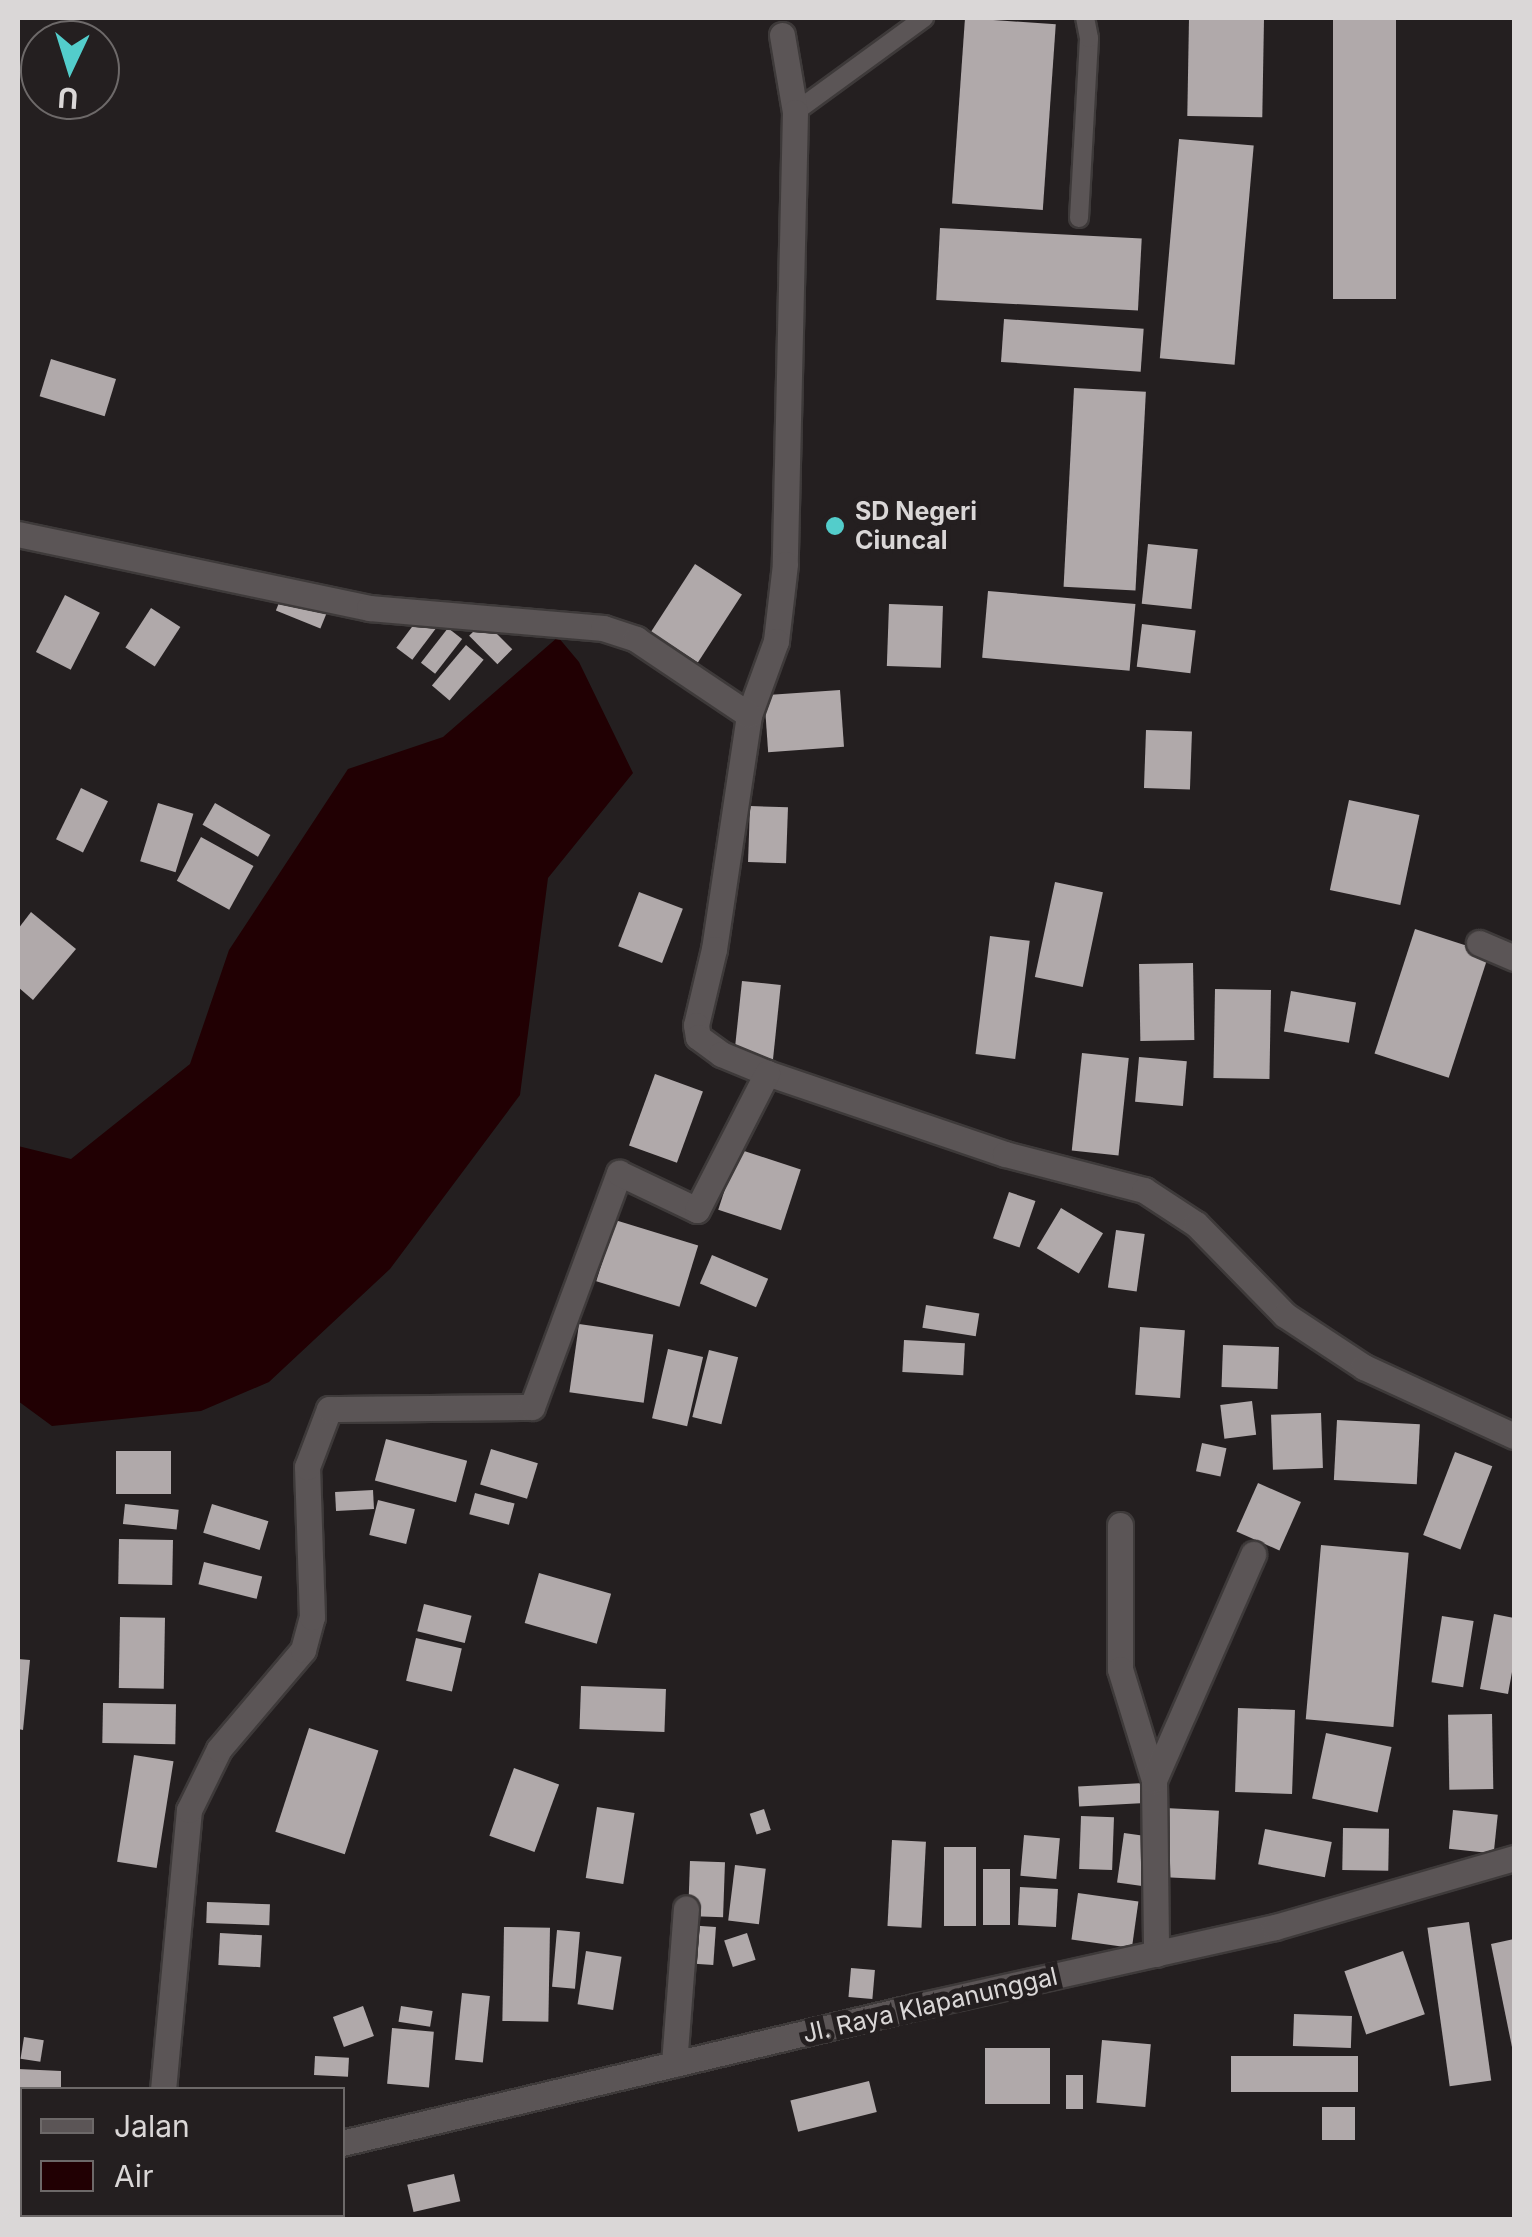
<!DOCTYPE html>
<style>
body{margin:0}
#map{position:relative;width:1532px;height:2237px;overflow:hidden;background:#241f20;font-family:Inter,sans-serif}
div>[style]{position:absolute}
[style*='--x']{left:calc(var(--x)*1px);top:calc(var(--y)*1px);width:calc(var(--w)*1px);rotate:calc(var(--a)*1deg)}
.water>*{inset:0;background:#210003}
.building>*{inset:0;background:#b0a9aa;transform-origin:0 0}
.roads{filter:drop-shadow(2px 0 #3e3a3a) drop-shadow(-2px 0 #3e3a3a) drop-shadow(0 2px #3e3a3a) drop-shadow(0 -2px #3e3a3a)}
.service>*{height:18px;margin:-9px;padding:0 9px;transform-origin:9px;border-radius:9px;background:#5b5556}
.minor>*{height:25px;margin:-12.5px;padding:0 12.5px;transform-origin:12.5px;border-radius:12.5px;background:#5b5556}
.tertiary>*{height:25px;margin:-12.5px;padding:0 12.5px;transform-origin:12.5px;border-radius:12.5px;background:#5b5556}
.dots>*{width:28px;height:28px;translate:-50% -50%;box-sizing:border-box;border:5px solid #241f20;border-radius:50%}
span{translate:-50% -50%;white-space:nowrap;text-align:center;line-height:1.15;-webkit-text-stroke:10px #241f20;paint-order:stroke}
.poi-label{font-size:25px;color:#dad7d7;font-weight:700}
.left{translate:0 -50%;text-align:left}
.street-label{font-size:25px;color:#dad7d7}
.frame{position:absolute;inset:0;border:20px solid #dad7d7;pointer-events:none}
.legend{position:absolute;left:20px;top:2087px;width:325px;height:130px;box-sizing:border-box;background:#241f20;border:2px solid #6d6969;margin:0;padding:12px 18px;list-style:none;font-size:30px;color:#dad7d7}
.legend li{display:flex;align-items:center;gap:20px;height:50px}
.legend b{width:50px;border:2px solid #6d6969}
.north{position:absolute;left:20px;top:20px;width:100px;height:100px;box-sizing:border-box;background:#241f20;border:2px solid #6d6969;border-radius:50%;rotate:184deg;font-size:28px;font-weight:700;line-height:40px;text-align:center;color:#dad7d7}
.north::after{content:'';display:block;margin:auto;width:35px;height:45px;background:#53cdcb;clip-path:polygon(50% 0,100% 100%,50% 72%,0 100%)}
</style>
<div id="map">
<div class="water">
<i style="clip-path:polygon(558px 637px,579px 662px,633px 773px,548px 878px,520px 1095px,390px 1269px,269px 1382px,201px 1411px,52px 1426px,18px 1401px,18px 1146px,71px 1159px,190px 1064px,229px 950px,348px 769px,443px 737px)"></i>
</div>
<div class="building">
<i style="left:965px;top:18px;width:91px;height:186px;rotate:4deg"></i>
<i style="left:1189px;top:18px;width:75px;height:98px;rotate:1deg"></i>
<i style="left:1333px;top:18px;width:63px;height:281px"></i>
<i style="left:1179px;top:139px;width:75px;height:220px;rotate:5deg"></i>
<i style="left:940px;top:228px;width:202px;height:72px;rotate:3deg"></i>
<i style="left:1004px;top:319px;width:140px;height:43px;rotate:4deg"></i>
<i style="left:51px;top:359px;width:68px;height:39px;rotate:17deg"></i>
<i style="left:1074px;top:388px;width:72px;height:199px;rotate:3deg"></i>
<i style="left:1148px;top:544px;width:50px;height:60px;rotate:6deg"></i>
<i style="left:695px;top:564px;width:56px;height:81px;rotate:33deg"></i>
<i style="left:988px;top:591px;width:148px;height:67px;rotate:5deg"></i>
<i style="left:283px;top:593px;width:48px;height:19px;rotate:22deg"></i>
<i style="left:65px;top:595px;width:39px;height:64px;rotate:27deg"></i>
<i style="left:889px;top:604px;width:54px;height:62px;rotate:2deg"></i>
<i style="left:151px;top:608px;width:35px;height:47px;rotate:33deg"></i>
<i style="left:421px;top:615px;width:20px;height:41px;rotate:37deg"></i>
<i style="left:484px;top:621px;width:40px;height:21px;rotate:45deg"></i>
<i style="left:1142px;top:624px;width:54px;height:43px;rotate:7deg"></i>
<i style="left:448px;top:628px;width:18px;height:44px;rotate:38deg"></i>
<i style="left:466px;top:645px;width:23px;height:53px;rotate:40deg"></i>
<i style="left:840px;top:690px;width:57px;height:76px;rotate:86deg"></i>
<i style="left:1146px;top:730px;width:46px;height:58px;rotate:2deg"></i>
<i style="left:81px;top:788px;width:30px;height:57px;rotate:26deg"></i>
<i style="left:1349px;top:800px;width:72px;height:92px;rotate:12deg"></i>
<i style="left:158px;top:803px;width:37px;height:61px;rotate:17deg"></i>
<i style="left:215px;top:803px;width:64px;height:25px;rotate:30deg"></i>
<i style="left:750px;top:806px;width:38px;height:56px;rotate:2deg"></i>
<i style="left:201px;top:837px;width:60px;height:50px;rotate:29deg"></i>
<i style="left:1055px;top:882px;width:49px;height:97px;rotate:12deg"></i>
<i style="left:639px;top:892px;width:47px;height:58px;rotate:21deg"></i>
<i style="clip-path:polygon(31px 912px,76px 949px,33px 1000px,18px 987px,18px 929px)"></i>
<i style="left:1415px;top:929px;width:78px;height:131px;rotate:18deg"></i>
<i style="left:990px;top:936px;width:40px;height:119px;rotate:7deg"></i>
<i style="left:1193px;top:963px;width:77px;height:54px;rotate:89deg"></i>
<i style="left:742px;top:981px;width:39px;height:75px;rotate:6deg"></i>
<i style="left:1215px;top:989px;width:56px;height:89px;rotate:1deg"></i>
<i style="left:1291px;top:991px;width:66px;height:41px;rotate:10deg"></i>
<i style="left:1082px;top:1053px;width:47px;height:98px;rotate:6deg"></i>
<i style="left:1139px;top:1057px;width:48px;height:45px;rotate:5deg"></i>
<i style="left:655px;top:1074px;width:51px;height:76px;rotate:20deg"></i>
<i style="left:738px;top:1149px;width:66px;height:64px;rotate:18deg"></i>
<i style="left:1009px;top:1192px;width:28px;height:49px;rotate:19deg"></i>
<i style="left:1061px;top:1208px;width:49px;height:47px;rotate:31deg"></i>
<i style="left:615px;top:1220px;width:87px;height:64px;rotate:17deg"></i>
<i style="left:1116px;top:1230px;width:29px;height:58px;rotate:8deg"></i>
<i style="left:712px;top:1255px;width:61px;height:31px;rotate:23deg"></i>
<i style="left:926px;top:1305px;width:54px;height:23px;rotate:9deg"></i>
<i style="left:579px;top:1324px;width:75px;height:69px;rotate:8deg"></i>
<i style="left:1140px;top:1327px;width:45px;height:68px;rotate:4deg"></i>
<i style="left:904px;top:1340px;width:61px;height:32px;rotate:3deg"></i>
<i style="left:1223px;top:1345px;width:56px;height:42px;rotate:2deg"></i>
<i style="left:668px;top:1349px;width:36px;height:71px;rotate:13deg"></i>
<i style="left:709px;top:1350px;width:30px;height:69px;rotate:14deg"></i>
<i style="left:1252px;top:1401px;width:34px;height:32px;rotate:83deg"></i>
<i style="left:1321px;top:1413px;width:55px;height:50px;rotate:88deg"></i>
<i style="left:1337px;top:1420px;width:83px;height:60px;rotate:3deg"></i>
<i style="left:386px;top:1439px;width:84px;height:43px;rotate:15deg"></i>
<i style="left:1202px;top:1443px;width:25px;height:29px;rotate:12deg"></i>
<i style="left:491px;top:1449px;width:49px;height:37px;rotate:17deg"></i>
<i style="left:171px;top:1451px;width:43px;height:55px;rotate:90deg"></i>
<i style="left:1455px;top:1452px;width:40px;height:89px;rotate:21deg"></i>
<i style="left:1258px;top:1483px;width:47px;height:53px;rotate:24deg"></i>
<i style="left:373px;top:1490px;width:19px;height:38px;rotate:87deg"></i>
<i style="left:475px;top:1493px;width:41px;height:22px;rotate:15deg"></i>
<i style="left:378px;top:1500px;width:38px;height:36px;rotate:14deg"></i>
<i style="left:125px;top:1504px;width:54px;height:20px;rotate:6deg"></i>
<i style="left:212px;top:1504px;width:59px;height:30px;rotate:17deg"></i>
<i style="left:119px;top:1539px;width:54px;height:45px;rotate:1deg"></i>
<i style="left:1321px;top:1545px;width:88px;height:175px;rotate:5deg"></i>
<i style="left:204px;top:1562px;width:60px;height:23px;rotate:14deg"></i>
<i style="left:539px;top:1573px;width:75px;height:52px;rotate:16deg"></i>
<i style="left:424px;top:1604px;width:49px;height:28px;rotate:14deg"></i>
<i style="clip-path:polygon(1494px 1614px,1514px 1618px,1514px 1661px,1508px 1694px,1480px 1689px)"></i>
<i style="left:1442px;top:1616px;width:32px;height:67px;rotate:9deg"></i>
<i style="left:120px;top:1617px;width:45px;height:71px;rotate:1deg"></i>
<i style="left:416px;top:1638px;width:47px;height:44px;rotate:13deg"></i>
<i style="clip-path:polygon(18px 1659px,30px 1660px,23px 1730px,18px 1729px)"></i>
<i style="left:581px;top:1686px;width:85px;height:43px;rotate:2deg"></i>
<i style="left:103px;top:1703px;width:73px;height:40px;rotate:1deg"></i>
<i style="left:1238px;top:1708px;width:57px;height:84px;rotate:2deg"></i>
<i style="left:1492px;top:1714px;width:75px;height:44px;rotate:89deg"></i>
<i style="left:309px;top:1728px;width:73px;height:109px;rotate:18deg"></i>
<i style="left:1326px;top:1733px;width:67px;height:67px;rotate:12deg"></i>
<i style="left:134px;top:1755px;width:40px;height:108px;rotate:9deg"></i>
<i style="left:514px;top:1768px;width:48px;height:72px;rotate:20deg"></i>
<i style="left:1144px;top:1783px;width:20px;height:66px;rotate:87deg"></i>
<i style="left:597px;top:1807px;width:38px;height:72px;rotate:9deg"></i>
<i style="left:1165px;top:1808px;width:54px;height:69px;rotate:3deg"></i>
<i style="left:764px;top:1809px;width:22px;height:15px;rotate:72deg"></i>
<i style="left:1453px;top:1810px;width:45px;height:39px;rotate:6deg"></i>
<i style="left:1081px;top:1816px;width:33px;height:53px;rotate:2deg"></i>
<i style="left:1343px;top:1828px;width:46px;height:42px;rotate:1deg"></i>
<i style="left:1265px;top:1829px;width:68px;height:36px;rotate:11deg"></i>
<i style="left:1124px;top:1833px;width:27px;height:50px;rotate:8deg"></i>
<i style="left:1024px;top:1835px;width:36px;height:41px;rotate:5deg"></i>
<i style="left:892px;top:1840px;width:34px;height:86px;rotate:3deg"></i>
<i style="left:944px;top:1847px;width:32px;height:79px"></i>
<i style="left:690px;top:1861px;width:35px;height:55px;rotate:2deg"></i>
<i style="left:735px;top:1865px;width:31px;height:56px;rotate:7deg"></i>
<i style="left:1010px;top:1869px;width:56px;height:27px;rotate:90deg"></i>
<i style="left:1020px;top:1887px;width:38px;height:38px;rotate:3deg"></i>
<i style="left:1078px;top:1893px;width:61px;height:47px;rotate:8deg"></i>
<i style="left:207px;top:1902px;width:63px;height:21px;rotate:2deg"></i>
<i style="left:1469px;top:1922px;width:160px;height:42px;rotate:82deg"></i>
<i style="left:686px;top:1925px;width:30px;height:38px;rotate:4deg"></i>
<i style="left:504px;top:1927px;width:46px;height:94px;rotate:1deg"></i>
<i style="left:557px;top:1930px;width:23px;height:57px;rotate:5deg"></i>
<i style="left:220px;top:1933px;width:42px;height:32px;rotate:3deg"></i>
<i style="left:747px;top:1933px;width:28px;height:24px;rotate:72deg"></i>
<i style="clip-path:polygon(1514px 1939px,1514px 2052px,1513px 2052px,1491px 1944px)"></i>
<i style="left:586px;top:1951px;width:36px;height:54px;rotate:9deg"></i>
<i style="left:1403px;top:1951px;width:67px;height:62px;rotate:71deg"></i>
<i style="left:851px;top:1968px;width:24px;height:29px;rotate:5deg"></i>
<i style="left:462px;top:1993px;width:28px;height:67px;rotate:6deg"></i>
<i style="left:363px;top:2006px;width:32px;height:32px;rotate:70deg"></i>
<i style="left:401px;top:2006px;width:32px;height:16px;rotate:9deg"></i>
<i style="left:1294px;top:2014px;width:58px;height:32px;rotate:2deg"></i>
<i style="left:392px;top:2028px;width:42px;height:56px;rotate:5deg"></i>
<i style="left:24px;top:2037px;width:20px;height:22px;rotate:9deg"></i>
<i style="left:1102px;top:2040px;width:49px;height:63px;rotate:5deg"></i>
<i style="left:985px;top:2048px;width:65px;height:56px"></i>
<i style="left:315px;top:2056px;width:34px;height:19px;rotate:3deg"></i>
<i style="left:1231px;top:2056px;width:127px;height:36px"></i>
<i style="clip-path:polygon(18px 2069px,61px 2071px,61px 2090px,22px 2090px,22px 2103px,18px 2103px)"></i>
<i style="left:1083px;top:2075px;width:34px;height:17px;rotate:90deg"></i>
<i style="left:869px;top:2081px;width:32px;height:81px;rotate:76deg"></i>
<i style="left:1322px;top:2107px;width:33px;height:33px"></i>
<i style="left:18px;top:2109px;width:4px;height:64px;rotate:14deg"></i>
<i style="left:454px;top:2174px;width:28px;height:48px;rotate:77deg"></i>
</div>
<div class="roads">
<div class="service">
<i style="--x:795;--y:112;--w:160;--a:-36.1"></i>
<i style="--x:1079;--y:218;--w:180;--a:-86.8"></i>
<i style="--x:1089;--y:38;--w:20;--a:-101"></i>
<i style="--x:227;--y:2214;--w:6;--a:81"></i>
</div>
<div class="minor">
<i style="--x:782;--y:35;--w:78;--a:80.4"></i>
<i style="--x:795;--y:112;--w:452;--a:91.3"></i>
<i style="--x:785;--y:564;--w:78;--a:96.7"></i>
<i style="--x:776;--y:641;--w:79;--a:110"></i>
<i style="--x:749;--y:715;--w:237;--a:98.5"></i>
<i style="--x:714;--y:949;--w:78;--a:103.3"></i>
<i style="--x:696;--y:1025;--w:12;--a:81"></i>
<i style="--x:698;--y:1037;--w:29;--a:36"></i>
<i style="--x:721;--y:1054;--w:50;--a:22.4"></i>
<i style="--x:767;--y:1073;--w:251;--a:18.8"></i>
<i style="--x:1005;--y:1154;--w:144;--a:14.5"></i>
<i style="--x:1144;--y:1190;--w:62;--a:33.2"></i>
<i style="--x:1196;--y:1224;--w:127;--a:45.6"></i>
<i style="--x:1285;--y:1315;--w:95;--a:33.4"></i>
<i style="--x:1364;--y:1367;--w:165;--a:24.7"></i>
<i style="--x:18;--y:534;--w:359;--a:11.9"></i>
<i style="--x:369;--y:608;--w:235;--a:4.9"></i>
<i style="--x:603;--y:628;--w:35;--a:18"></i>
<i style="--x:636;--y:639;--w:136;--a:33.9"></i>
<i style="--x:1479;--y:943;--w:38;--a:23"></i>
<i style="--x:1120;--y:1525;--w:144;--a:90"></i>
<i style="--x:1120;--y:1669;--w:116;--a:73"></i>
<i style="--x:1154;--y:1780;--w:174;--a:89.3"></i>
<i style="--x:1154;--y:1780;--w:247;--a:-66.3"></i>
<i style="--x:674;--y:2064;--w:156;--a:-85.6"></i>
<i style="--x:163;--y:2090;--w:281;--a:-84.7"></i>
<i style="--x:189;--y:1810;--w:68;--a:-63.8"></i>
<i style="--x:219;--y:1749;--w:130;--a:-49.7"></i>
<i style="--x:303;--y:1650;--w:34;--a:-75"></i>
<i style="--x:312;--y:1617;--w:150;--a:-91.9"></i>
<i style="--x:307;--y:1467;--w:62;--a:-69.2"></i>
<i style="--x:329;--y:1409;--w:203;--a:-0.6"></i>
<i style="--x:532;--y:1407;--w:250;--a:-69.6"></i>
<i style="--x:619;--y:1173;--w:86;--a:25.4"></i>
<i style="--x:697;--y:1210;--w:154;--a:-62.9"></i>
</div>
<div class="tertiary">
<i style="--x:342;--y:2143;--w:588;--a:-13.37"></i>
<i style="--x:914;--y:2007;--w:370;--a:-12.5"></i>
<i style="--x:1275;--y:1927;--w:249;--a:-16.1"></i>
<i style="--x:64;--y:2220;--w:23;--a:-15"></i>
</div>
</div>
<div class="dots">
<i style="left:835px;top:526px;background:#53cdcb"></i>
</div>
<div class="poi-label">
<span class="left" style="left:855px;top:526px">SD Negeri<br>Ciuncal</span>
</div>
<div class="street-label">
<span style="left:930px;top:2005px;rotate:-13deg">Jl. Raya Klapanunggal</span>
</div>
<div class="frame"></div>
<ul class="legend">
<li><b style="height:12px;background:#5b5556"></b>Jalan</li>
<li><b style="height:28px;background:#210003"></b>Air</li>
</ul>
<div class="north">U</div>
</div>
